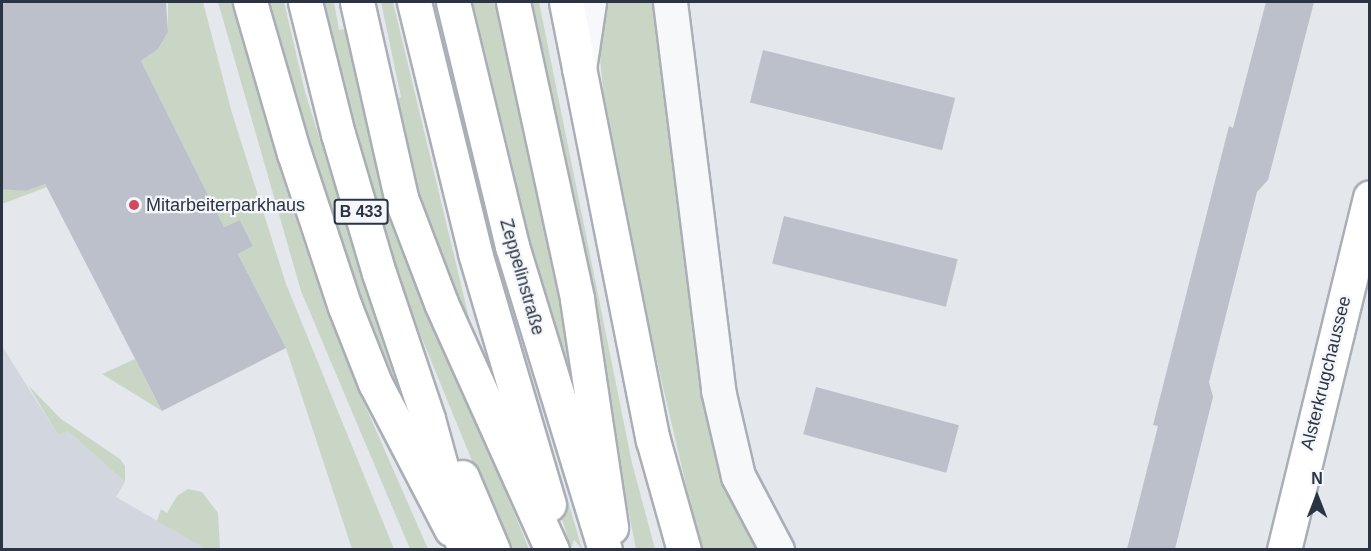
<!DOCTYPE html>
<meta charset="utf-8">
<style>
body{margin:0}
#map{position:relative;width:1371px;height:551px;overflow:hidden;background:#e4e7ec;font-family:Helvetica,sans-serif}
div>[style]{position:absolute}
[style*='--x']{left:calc(var(--x)*1px);top:calc(var(--y)*1px);width:calc(var(--w)*1px);rotate:calc(var(--a)*1deg)}
.built>*{inset:0;background:#d2d6de}
.green>*{inset:0;background:#c9d6c5}
.building>*{inset:0;background:#bbc0ca;transform-origin:0 0}
.roads{filter:drop-shadow(2px 0 #a9aeb7) drop-shadow(-2px 0 #a9aeb7) drop-shadow(0 2px #a9aeb7) drop-shadow(0 -2px #a9aeb7)}
.minor>*{height:33px;margin:-16.5px;padding:0 16.5px;transform-origin:16.5px;border-radius:16.5px;background:#f7f8fa}
.secondary>*{height:33px;margin:-16.5px;padding:0 16.5px;transform-origin:16.5px;border-radius:16.5px;background:#fff}
.primary>*{height:33px;margin:-16.5px;padding:0 16.5px;transform-origin:16.5px;border-radius:16.5px;background:#fff}
.trunk>*{height:33px;margin:-16.5px;padding:0 16.5px;transform-origin:16.5px;border-radius:16.5px;background:#fff}
.dots>*{width:16px;height:16px;translate:-50% -50%;box-sizing:border-box;border:3px solid #f4f6f9;border-radius:50%}
span{translate:-50% -50%;white-space:nowrap;text-align:center;line-height:1.15;-webkit-text-stroke:4.5px #f4f6f9;paint-order:stroke}
.shield-label span{padding:2px 4px;background:#f4f6f9;border:2px solid;border-radius:4px;-webkit-text-stroke-width:0}
.shield-label{font-size:16px;color:#2b3445;font-weight:700}
.poi-label{font-size:18px;color:#2b3445}
.left{translate:0 -50%;text-align:left}
.street-label{font-size:18px;color:#2b3445}
.frame{position:absolute;inset:0;border:3px solid #2b3445;pointer-events:none}
.north{position:absolute;left:1287px;top:467px;width:60px;height:60px;-webkit-text-stroke:4px #f4f6f9;paint-order:stroke;rotate:0deg;font-size:16px;font-weight:700;line-height:24px;text-align:center;color:#2b3445}
.north::after{content:'';display:block;margin:auto;width:21px;height:27px;background:#2b3445;clip-path:polygon(50% 0,100% 100%,50% 72%,0 100%)}
</style>
<div id="map">
<div class="built">
<i style="clip-path:polygon(2px 346px,58px 435px,68px 431px,125px 482px,116px 497px,206px 549px,2px 549px)"></i>
</div>
<div class="green">
<i style="clip-path:polygon(168px 2px,203px 2px,232px 113px,286px 284px,394px 549px,352px 549px,286px 348px,238px 254px,253px 246px,240px 220px,224px 227px,141px 61px,158px 49px,168px 32px)"></i>
<i style="clip-path:polygon(218px 2px,236px 2px,282px 176px,314px 273px,361px 396px,428px 549px,410px 549px,301px 291px)"></i>
<i style="clip-path:polygon(266px 2px,284px 2px,305px 92px,403px 405px,397px 400px,309px 161px)"></i>
<i style="clip-path:polygon(321px 2px,334px 2px,339px 30px,349px 28px,423px 292px,529px 549px,508px 549px,390px 260px)"></i>
<i style="clip-path:polygon(381px 2px,393px 2px,470px 322px,463px 316px,427px 229px,404px 155px,390px 101px,401px 97px)"></i>
<i style="clip-path:polygon(424px 2px,433px 2px,480px 199px,582px 549px,574px 540px,571px 549px,521px 383px)"></i>
<i style="clip-path:polygon(469px 2px,497px 2px,582px 399px,572px 393px,506px 162px)"></i>
<i style="clip-path:polygon(526px 2px,539px 2px,632px 463px,655px 549px,636px 549px)"></i>
<i style="clip-path:polygon(595px 2px,658px 2px,762px 549px,701px 549px,623px 216px,604px 101px)"></i>
<i style="clip-path:polygon(45px 184px,47px 187px,2px 204px,2px 188px,26px 191px)"></i>
<i style="clip-path:polygon(135px 359px,162px 411px,102px 374px)"></i>
<i style="clip-path:polygon(28px 385px,61px 419px,120px 459px,125px 466px,125px 482px,68px 431px,58px 435px)"></i>
<i style="clip-path:polygon(188px 489px,202px 492px,218px 513px,220px 549px,206px 549px,157px 521px,161px 509px,167px 513px,177px 496px)"></i>
</div>
<div class="building">
<i style="clip-path:polygon(2px 2px,166px 2px,168px 32px,158px 49px,141px 61px,224px 227px,240px 220px,253px 246px,238px 254px,286px 348px,162px 411px,45px 184px,26px 191px,2px 189px)"></i>
<i style="clip-path:polygon(1266px 2px,1314px 2px,1268px 180px,1257px 192px,1209px 382px,1213px 397px,1175px 549px,1127px 549px,1158px 426px,1153px 425px,1229px 126px,1233px 128px)"></i>
<i style="left:763px;top:50px;width:198px;height:54px;rotate:14deg"></i>
<i style="left:784px;top:216px;width:179px;height:49px;rotate:14deg"></i>
<i style="left:816px;top:387px;width:148px;height:49px;rotate:15deg"></i>
</div>
<div class="roads">
<div class="minor">
<i style="--x:670;--y:2;--w:391;--a:82.9"></i>
<i style="--x:718;--y:390;--w:88;--a:76.9"></i>
<i style="--x:738;--y:476;--w:84;--a:62.2"></i>
<i style="--x:579;--y:69;--w:68;--a:-81.5"></i>
</div>
<div class="secondary">
<i style="--x:1284;--y:550;--w:363;--a:-76.3"></i>
</div>
<div class="primary">
<i style="--x:250;--y:2;--w:157;--a:73.8"></i>
<i style="--x:294;--y:153;--w:162;--a:71.7"></i>
<i style="--x:345;--y:307;--w:82;--a:68.5"></i>
<i style="--x:375;--y:383;--w:165;--a:62.5"></i>
<i style="--x:566;--y:2;--w:447;--a:78.8"></i>
<i style="--x:653;--y:440;--w:114;--a:74.3"></i>
</div>
<div class="trunk">
<i style="--x:305;--y:2;--w:136;--a:76"></i>
<i style="--x:338;--y:134;--w:145;--a:73.6"></i>
<i style="--x:379;--y:273;--w:154;--a:71.4"></i>
<i style="--x:428;--y:419;--w:136;--a:74.6"></i>
<i style="--x:357;--y:2;--w:201;--a:77.3"></i>
<i style="--x:401;--y:198;--w:112;--a:69.1"></i>
<i style="--x:441;--y:303;--w:271;--a:65.8"></i>
<i style="--x:414;--y:2;--w:258;--a:76.3"></i>
<i style="--x:475;--y:253;--w:262;--a:73.6"></i>
<i style="--x:453;--y:2;--w:251;--a:76.4"></i>
<i style="--x:512;--y:246;--w:318;--a:73"></i>
<i style="--x:513;--y:2;--w:304;--a:77.8"></i>
<i style="--x:577;--y:299;--w:231;--a:81.5"></i>
<i style="--x:462;--y:477;--w:79;--a:67"></i>
</div>
</div>
<div class="dots">
<i style="left:134px;top:205px;background:#d1495b"></i>
</div>
<div class="shield-label">
<span style="left:361px;top:212px">B 433</span>
</div>
<div class="poi-label">
<span class="left" style="left:146px;top:205px">Mitarbeiterparkhaus</span>
</div>
<div class="street-label">
<span style="left:522px;top:277px;rotate:74deg">Zeppelinstraße</span>
<span style="left:1326px;top:373px;rotate:-76deg">Alsterkrugchaussee</span>
</div>
<div class="frame"></div>
<div class="north">N</div>
</div>
